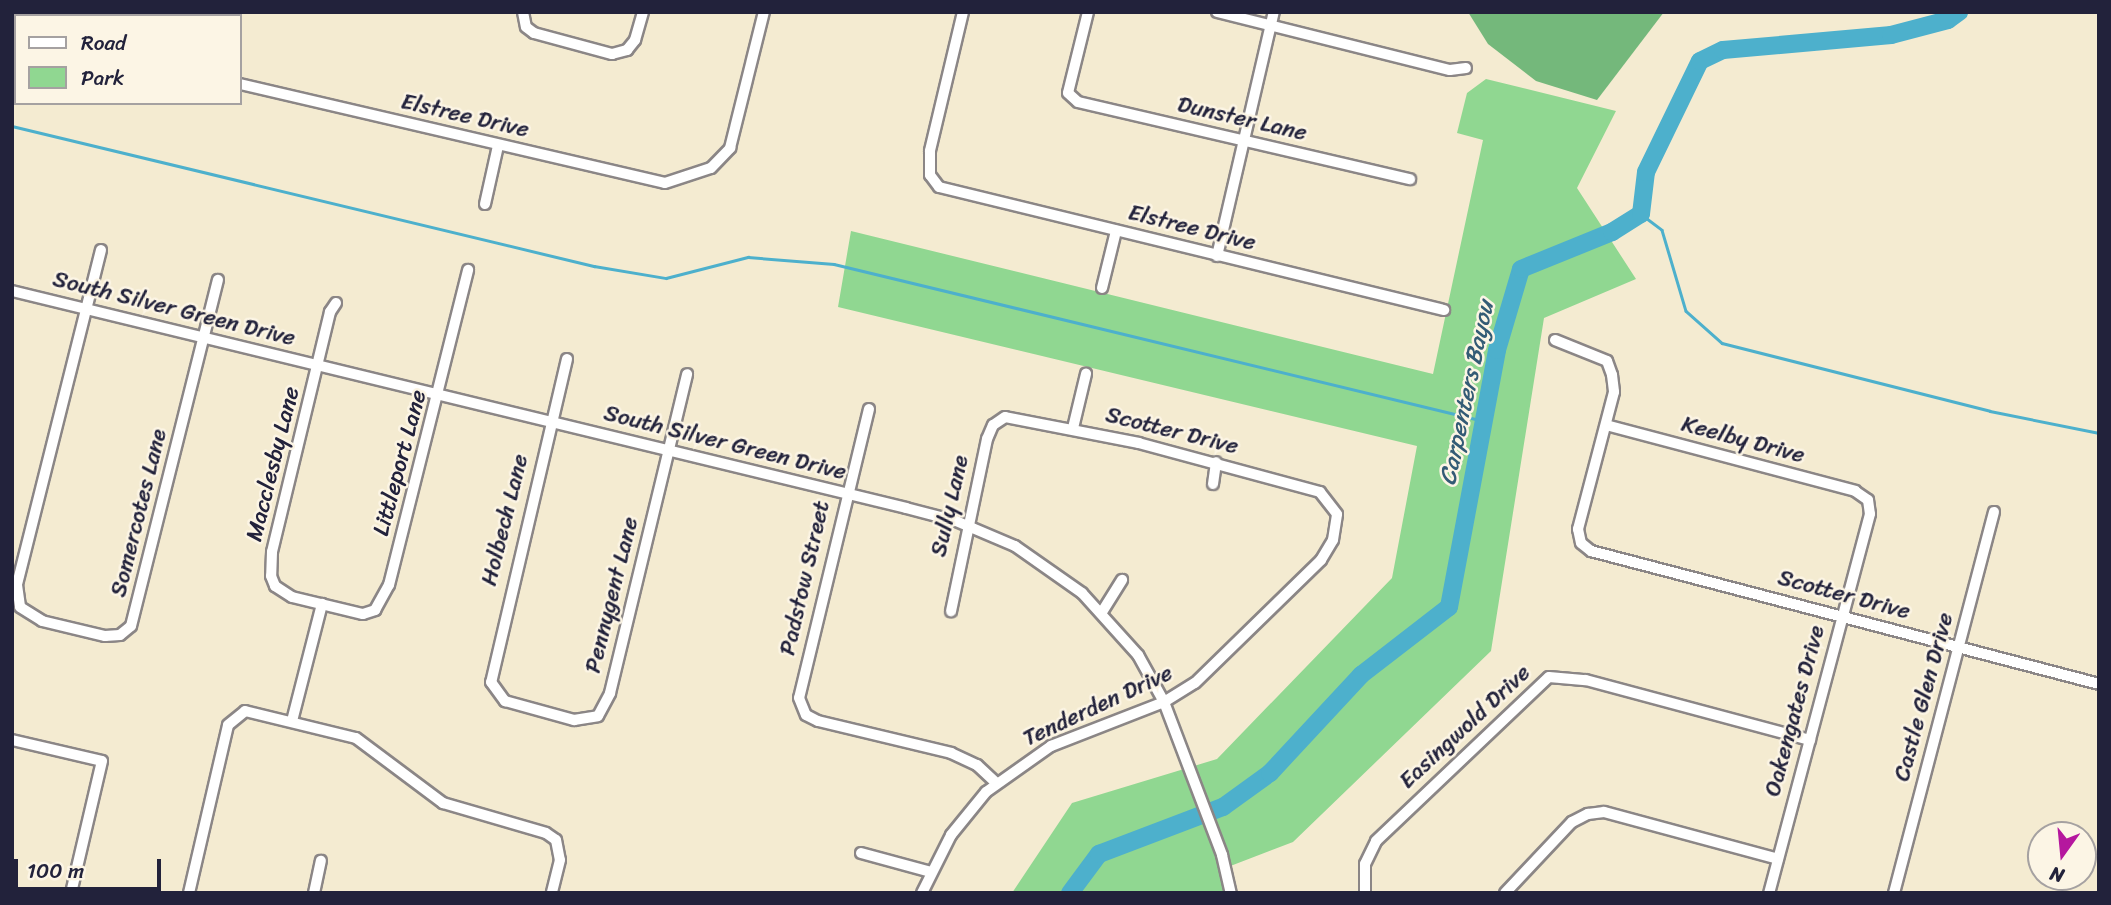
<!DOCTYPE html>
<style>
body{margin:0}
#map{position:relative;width:2111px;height:905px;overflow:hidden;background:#f4ebd1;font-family:Sriracha,sans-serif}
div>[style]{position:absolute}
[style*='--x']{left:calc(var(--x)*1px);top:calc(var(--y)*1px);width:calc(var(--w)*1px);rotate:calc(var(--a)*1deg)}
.green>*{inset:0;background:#90d791}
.forest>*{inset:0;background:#74b87b}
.stream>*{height:2.5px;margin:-1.25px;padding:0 1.25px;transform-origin:1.25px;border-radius:1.25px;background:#4db0cc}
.river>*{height:18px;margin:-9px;padding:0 9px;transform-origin:9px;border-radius:9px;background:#4db0cc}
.roads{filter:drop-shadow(2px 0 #8b8686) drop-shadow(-2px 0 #8b8686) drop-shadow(0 2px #8b8686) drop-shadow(0 -2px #8b8686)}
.street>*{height:10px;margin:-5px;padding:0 5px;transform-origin:5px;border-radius:5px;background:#fff}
span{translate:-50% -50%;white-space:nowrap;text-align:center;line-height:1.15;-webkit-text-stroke:5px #fcf5e5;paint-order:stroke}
.street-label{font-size:23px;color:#22223b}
.water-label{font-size:24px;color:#335b75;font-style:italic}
.frame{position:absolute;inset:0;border:14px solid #22223b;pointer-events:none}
.legend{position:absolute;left:14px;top:14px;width:228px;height:91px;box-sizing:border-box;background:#fcf5e5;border:2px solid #a5a1a1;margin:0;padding:9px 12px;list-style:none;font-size:21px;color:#22223b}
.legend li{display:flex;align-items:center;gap:14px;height:35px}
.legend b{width:35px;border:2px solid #a5a1a1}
.north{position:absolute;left:2027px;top:821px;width:70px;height:70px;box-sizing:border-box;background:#fcf5e5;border:2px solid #a5a1a1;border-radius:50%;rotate:195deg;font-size:19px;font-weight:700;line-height:28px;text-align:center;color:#22223b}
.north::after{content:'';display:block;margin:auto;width:24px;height:32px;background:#b5179e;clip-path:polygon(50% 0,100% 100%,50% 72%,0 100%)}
.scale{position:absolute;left:14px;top:859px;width:147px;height:32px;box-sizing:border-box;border:4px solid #22223b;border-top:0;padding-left:9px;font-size:21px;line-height:24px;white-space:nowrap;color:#22223b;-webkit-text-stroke:5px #fcf5e5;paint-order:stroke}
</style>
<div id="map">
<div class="green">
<i style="clip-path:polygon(1486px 79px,1616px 111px,1577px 188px,1636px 279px,1544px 318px,1491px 651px,1293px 842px,1220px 870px,1224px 893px,1012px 893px,1072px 803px,1217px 759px,1392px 578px,1417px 446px,838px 307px,851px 231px,1433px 374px,1483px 140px,1457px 133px,1467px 93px)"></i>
</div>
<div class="forest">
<i style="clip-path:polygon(1468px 12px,1664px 12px,1597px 100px,1536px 81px,1488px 44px)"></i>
</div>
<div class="stream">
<i style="--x:12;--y:126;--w:599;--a:13.53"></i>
<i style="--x:594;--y:266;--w:73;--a:9.5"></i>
<i style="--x:666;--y:278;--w:85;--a:-14.4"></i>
<i style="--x:748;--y:257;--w:86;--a:4.7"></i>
<i style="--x:834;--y:264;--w:669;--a:13.58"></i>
<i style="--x:1641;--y:214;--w:26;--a:37"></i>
<i style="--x:1662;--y:230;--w:84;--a:73.5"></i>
<i style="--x:1686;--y:311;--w:48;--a:41.6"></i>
<i style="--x:1722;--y:343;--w:276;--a:14.2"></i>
<i style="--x:1990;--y:411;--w:111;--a:11.4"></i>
</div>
<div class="river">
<i style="--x:1070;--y:893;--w:49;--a:-53.4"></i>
<i style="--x:1099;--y:854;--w:133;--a:-20.8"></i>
<i style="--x:1223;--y:807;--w:58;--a:-35.9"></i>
<i style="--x:1270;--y:773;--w:134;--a:-47.1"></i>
<i style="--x:1361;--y:675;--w:111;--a:-37.7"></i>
<i style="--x:1449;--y:607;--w:261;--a:-79.4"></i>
<i style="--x:1497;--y:350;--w:84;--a:-73.5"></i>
<i style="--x:1521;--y:269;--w:98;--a:-22.1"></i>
<i style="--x:1612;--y:232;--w:34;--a:-32"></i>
<i style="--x:1641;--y:214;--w:42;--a:-83.2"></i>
<i style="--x:1646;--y:172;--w:123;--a:-64.1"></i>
<i style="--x:1700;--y:61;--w:25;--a:-26"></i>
<i style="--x:1723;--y:50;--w:169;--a:-5.1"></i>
<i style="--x:1891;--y:35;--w:59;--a:-14.7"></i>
<i style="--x:1948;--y:20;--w:14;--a:-36"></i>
</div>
<div class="roads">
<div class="street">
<i style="--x:523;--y:12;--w:15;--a:79"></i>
<i style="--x:526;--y:27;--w:10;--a:37"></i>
<i style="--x:534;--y:33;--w:81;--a:15.1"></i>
<i style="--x:612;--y:54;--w:16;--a:-15"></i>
<i style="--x:627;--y:50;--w:13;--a:-51"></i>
<i style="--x:635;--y:40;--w:29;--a:-74"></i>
<i style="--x:963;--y:12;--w:143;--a:103.4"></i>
<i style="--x:930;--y:151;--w:24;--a:90"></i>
<i style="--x:930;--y:175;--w:15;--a:53"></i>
<i style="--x:939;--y:187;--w:520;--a:13.69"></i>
<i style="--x:1088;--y:12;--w:83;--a:103.9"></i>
<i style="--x:1068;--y:93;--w:13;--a:42"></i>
<i style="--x:1078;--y:102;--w:341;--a:13.1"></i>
<i style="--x:1217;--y:12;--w:240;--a:14"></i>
<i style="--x:1450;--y:70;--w:16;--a:-7"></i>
<i style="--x:37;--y:16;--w:4;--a:-63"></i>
<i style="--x:163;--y:16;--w:4;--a:-76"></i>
<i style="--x:12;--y:35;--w:4;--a:-14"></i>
<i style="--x:240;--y:84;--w:436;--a:13.1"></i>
<i style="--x:665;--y:183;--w:48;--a:-18.1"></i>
<i style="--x:711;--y:168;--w:28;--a:-46"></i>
<i style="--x:730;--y:148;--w:140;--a:-76"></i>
<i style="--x:485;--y:204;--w:59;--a:-77.4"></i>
<i style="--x:101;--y:250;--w:345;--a:104.1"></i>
<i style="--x:17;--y:585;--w:22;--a:82"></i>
<i style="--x:20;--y:607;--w:26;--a:32"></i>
<i style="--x:42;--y:621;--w:65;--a:13.4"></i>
<i style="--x:105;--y:636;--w:15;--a:-4"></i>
<i style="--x:120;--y:635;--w:14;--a:-39"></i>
<i style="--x:131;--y:626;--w:357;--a:-75.9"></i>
<i style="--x:1217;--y:256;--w:251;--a:-76.9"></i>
<i style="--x:1102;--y:288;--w:59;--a:-76.2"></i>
<i style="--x:12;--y:291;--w:920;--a:13.64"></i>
<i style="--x:906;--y:508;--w:52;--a:14.6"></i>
<i style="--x:956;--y:521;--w:64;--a:23"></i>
<i style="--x:1015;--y:546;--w:82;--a:35"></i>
<i style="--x:1082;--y:593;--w:84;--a:47.9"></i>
<i style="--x:1138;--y:655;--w:54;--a:61"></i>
<i style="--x:1164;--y:702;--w:164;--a:69.2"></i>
<i style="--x:1222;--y:855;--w:39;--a:77"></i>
<i style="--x:336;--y:303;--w:11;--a:124"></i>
<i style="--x:330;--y:312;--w:247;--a:103.6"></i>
<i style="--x:272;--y:552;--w:24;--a:92"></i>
<i style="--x:271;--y:576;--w:11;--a:68"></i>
<i style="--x:275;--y:586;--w:20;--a:33"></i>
<i style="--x:292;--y:597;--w:73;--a:13.5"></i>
<i style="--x:363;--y:614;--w:13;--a:-18"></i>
<i style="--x:375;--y:610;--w:29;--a:-61"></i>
<i style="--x:389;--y:585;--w:325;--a:-75.9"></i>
<i style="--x:1555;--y:340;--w:56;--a:22"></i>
<i style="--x:1607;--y:361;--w:15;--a:70"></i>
<i style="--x:1612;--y:375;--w:17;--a:83"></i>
<i style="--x:1614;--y:392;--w:142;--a:104.7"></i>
<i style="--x:1578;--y:529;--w:14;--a:78"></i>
<i style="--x:1581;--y:543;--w:13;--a:39"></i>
<i style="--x:1591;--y:551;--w:525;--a:14.67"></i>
<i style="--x:567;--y:359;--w:332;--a:103.2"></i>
<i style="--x:491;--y:682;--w:24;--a:54"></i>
<i style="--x:505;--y:701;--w:72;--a:15.4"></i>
<i style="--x:574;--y:720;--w:24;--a:-9"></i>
<i style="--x:598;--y:716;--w:26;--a:-62"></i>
<i style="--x:610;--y:693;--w:328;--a:-76.4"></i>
<i style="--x:869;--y:409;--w:297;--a:103.6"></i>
<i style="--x:799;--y:698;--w:18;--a:68"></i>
<i style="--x:806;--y:715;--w:13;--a:27"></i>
<i style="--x:818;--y:721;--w:137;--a:13.5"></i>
<i style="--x:951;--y:753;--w:29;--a:25"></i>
<i style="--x:977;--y:765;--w:26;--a:43"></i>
<i style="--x:1606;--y:425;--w:258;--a:14.8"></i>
<i style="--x:1855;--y:491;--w:16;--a:35"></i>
<i style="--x:1868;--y:500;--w:14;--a:82"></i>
<i style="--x:1870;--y:514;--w:392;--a:104.9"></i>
<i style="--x:1073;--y:428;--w:56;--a:-76.5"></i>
<i style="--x:1213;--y:484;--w:22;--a:-82"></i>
<i style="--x:1102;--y:612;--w:38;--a:-58"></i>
<i style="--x:292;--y:721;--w:121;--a:-75.6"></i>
<i style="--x:12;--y:740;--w:92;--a:13.1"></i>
<i style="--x:102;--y:761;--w:136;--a:103.2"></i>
<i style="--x:861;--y:853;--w:73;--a:15.2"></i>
<i style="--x:189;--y:893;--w:172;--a:-76.9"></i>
<i style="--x:228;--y:725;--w:22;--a:-39"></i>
<i style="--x:245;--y:711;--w:114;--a:13.7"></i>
<i style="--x:356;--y:738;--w:109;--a:36.8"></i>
<i style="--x:443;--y:803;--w:107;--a:16.2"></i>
<i style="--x:546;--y:833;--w:12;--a:35"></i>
<i style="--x:556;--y:840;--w:20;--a:79"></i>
<i style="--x:560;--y:860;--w:34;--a:104"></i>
<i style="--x:314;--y:893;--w:33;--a:-78"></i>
<i style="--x:922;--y:893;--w:65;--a:-63.4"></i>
<i style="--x:951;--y:835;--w:55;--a:-50.9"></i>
<i style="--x:986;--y:792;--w:80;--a:-35.3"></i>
<i style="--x:1051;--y:746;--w:121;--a:-21.3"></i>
<i style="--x:1164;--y:702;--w:36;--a:-32"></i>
<i style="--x:1195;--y:683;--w:176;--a:-44.3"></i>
<i style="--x:1321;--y:560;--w:23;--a:-59"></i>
<i style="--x:1333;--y:540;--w:26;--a:-81"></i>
<i style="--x:1337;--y:514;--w:28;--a:-128"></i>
<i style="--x:1320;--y:492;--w:188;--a:-164.9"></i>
<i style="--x:1139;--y:443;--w:136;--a:-169"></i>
<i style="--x:1005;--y:417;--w:14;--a:146"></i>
<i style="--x:993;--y:425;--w:15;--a:113"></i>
<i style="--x:987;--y:439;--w:176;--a:101.8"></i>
<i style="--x:1365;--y:893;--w:29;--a:-90"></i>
<i style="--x:1365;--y:864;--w:25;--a:-64"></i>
<i style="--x:1376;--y:841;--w:238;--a:-43.5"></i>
<i style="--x:1549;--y:677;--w:37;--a:5"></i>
<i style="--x:1586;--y:680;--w:232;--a:15"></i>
<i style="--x:1505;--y:893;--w:98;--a:-46.7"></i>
<i style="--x:1572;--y:822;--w:18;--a:-27"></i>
<i style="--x:1588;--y:814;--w:16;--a:-7"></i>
<i style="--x:1604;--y:812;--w:180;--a:15.1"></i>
<i style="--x:1894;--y:893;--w:394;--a:-75.3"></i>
</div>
</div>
<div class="street-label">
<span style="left:465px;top:116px;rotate:13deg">Elstree Drive</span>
<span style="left:1242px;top:119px;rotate:13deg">Dunster Lane</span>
<span style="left:1192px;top:228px;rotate:14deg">Elstree Drive</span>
<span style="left:174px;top:309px;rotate:14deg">South Silver Green Drive</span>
<span style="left:1172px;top:431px;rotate:14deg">Scotter Drive</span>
<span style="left:1743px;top:440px;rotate:15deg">Keelby Drive</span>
<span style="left:725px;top:443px;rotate:14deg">South Silver Green Drive</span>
<span style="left:400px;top:463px;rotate:-75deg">Littleport Lane</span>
<span style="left:273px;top:464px;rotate:-76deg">Macclesby Lane</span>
<span style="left:950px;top:506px;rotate:-77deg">Sully Lane</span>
<span style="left:139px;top:513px;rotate:-76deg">Somercotes Lane</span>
<span style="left:505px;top:520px;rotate:-76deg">Holbech Lane</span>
<span style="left:805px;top:578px;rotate:-77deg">Padstow Street</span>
<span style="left:612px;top:595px;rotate:-76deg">Pennygent Lane</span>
<span style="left:1844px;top:595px;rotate:15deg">Scotter Drive</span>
<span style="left:1924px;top:697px;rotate:-75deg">Castle Glen Drive</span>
<span style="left:1098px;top:706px;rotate:-25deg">Tenderden Drive</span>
<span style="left:1795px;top:711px;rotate:-75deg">Oakengates Drive</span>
<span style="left:1465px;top:727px;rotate:-43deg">Easingwold Drive</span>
</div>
<div class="water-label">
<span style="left:1467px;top:393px;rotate:-78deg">Carpenters Bayou</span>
</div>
<div class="frame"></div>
<ul class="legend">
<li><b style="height:9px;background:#fff"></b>Road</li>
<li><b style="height:19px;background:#90d791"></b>Park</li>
</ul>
<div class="north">N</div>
<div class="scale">100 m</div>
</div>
